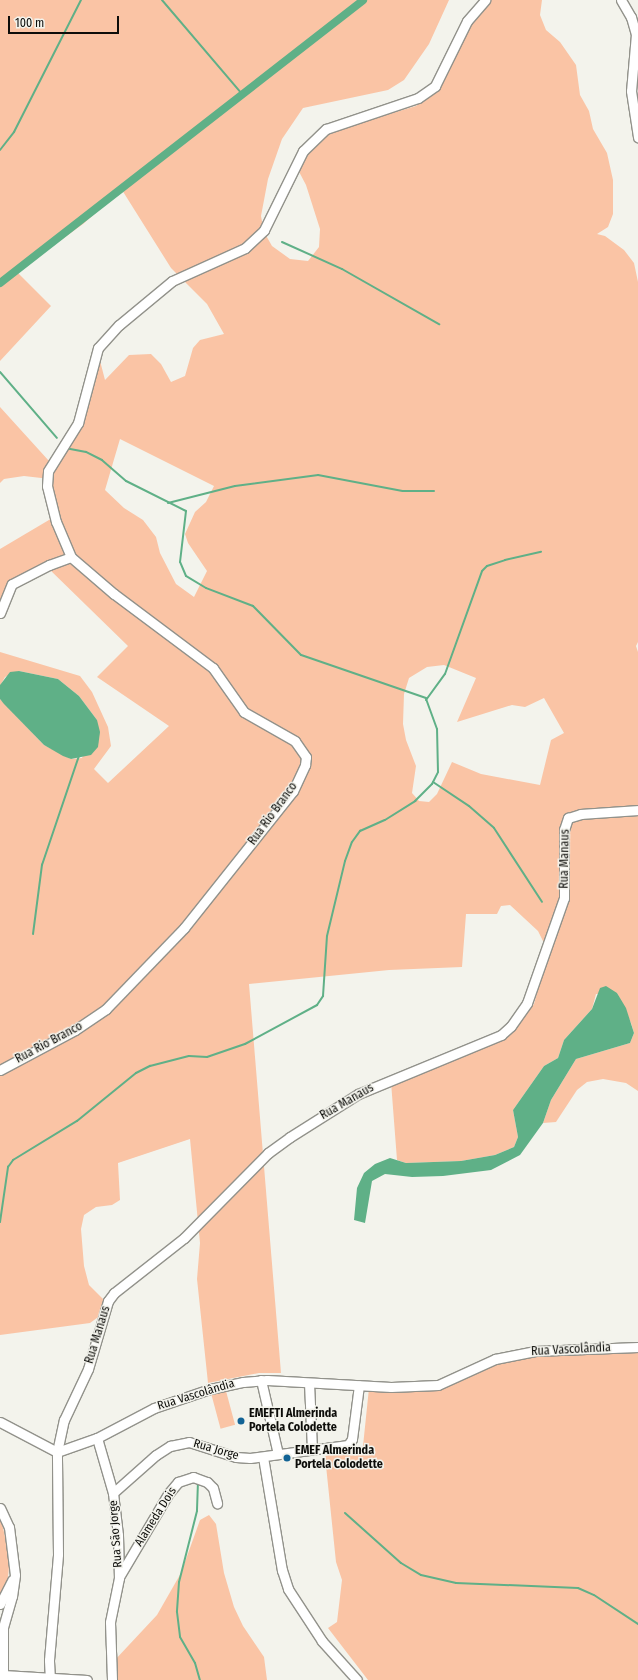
<!DOCTYPE html>
<meta charset="utf-8">
<style>
body{margin:0}
#map{position:relative;width:638px;height:1680px;overflow:hidden;background:#f3f3ec;font-family:"Fira Sans Condensed",sans-serif}
div>[style]{position:absolute}
[style*='--x']{left:calc(var(--x)*1px);top:calc(var(--y)*1px);width:calc(var(--w)*1px);rotate:calc(var(--a)*1deg)}
.green>*{inset:0;background:#fac4a5;transform-origin:0 0}
.water>*{inset:0;background:#5fb087}
.stream>*{height:2px;margin:-1px;padding:0 1px;transform-origin:1px;border-radius:1px;background:#5fb087}
.canal>*{height:8px;margin:-4px;padding:0 4px;transform-origin:4px;border-radius:4px;background:#5fb087}
.roads{filter:drop-shadow(1px 0 #92928b) drop-shadow(-1px 0 #92928b) drop-shadow(0 1px #92928b) drop-shadow(0 -1px #92928b)}
.minor>*{height:9px;margin:-4.5px;padding:0 4.5px;transform-origin:4.5px;border-radius:4.5px;background:#fff}
.dots>*{width:11px;height:11px;translate:-50% -50%;box-sizing:border-box;border:2px solid #f3f3ec;border-radius:50%}
span{translate:-50% -50%;white-space:nowrap;text-align:center;line-height:1.15;-webkit-text-stroke:3px #f3f3ec;paint-order:stroke}
.street-label{font-size:12px;color:#0d0d0a}
.poi-label{font-size:12px;color:#0d0d0a;font-weight:700}
.left{translate:0 -50%;text-align:left}
.scale{position:absolute;left:8px;top:16px;width:111px;height:18px;box-sizing:border-box;border:2px solid #0d0d0a;border-top:0;padding-left:5px;font-size:12px;line-height:14px;white-space:nowrap;color:#0d0d0a;-webkit-text-stroke:3px #f3f3ec;paint-order:stroke}
</style>
<div id="map">
<div class="green">
<i style="clip-path:polygon(evenodd,0 0,449px 0,429px 44px,404px 80px,388px 90px,303px 108px,282px 139px,268px 179px,261px 216px,264px 232px,272px 246px,290px 259px,308px 261px,319px 247px,320px 229px,306px 185px,296px 166px,307px 151px,333px 131px,416px 106px,436px 88px,473px 20px,491px 0,542px 0,540px 15px,546px 30px,560px 42px,576px 65px,580px 95px,589px 111px,593px 129px,607px 153px,613px 180px,613px 214px,608px 227px,597px 234px,605px 236px,624px 250px,634px 263px,638px 282px,638px 642px,636px 646px,638px 652px,638px 1091px,626px 1083px,603px 1079px,587px 1082px,577px 1090px,556px 1122px,543px 1123px,551px 1100px,576px 1059px,630px 1043px,634px 1033px,631px 1023px,617px 993px,596px 994px,592px 1009px,564px 1040px,558px 1058px,544px 1066px,513px 1110px,518px 1137px,514px 1147px,495px 1155px,461px 1161px,406px 1163px,397px 1160px,391px 1082px,464px 1056px,499px 1037px,524px 1017px,534px 1004px,544px 967px,543px 941px,538px 931px,510px 905px,501px 906px,497px 914px,466px 914px,462px 967px,389px 970px,249px 984px,281px 1373px,259px 1373px,208px 1383px,197px 1279px,200px 1243px,190px 1139px,118px 1163px,120px 1200px,112px 1205px,96px 1207px,84px 1215px,81px 1229px,84px 1266px,89px 1285px,107px 1303px,101px 1315px,90px 1323px,0 1335px,0 699px,44px 745px,71px 759px,82px 758px,97px 720px,79px 696px,58px 679px,19px 671px,5px 677px,0 686px,0 652px,80px 676px,92px 692px,108px 727px,111px 746px,94px 769px,108px 783px,169px 726px,97px 677px,128px 646px,47px 567px,10px 585px,0 610px,0 549px,54px 517px,50px 479px,24px 476px,4px 479px,0 483px,0 407px,49px 461px,80px 425px,98px 353px,105px 380px,129px 355px,151px 354px,161px 364px,171px 382px,185px 376px,193px 348px,200px 340px,224px 334px,207px 304px,171px 268px,122px 190px,83px 224px,17px 272px,51px 306px,0 361px,0 0,120px 439px,214px 486px,206px 502px,195px 512px,185px 534px,188px 543px,207px 571px,194px 597px,176px 584px,160px 553px,156px 537px,143px 520px,124px 508px,105px 490px,120px 439px,0 0,444px 665px,476px 678px,457px 722px,512px 705px,525px 707px,544px 698px,564px 733px,551px 740px,540px 785px,481px 774px,452px 762px,437px 794px,429px 802px,419px 801px,412px 793px,416px 766px,406px 740px,403px 724px,404px 694px,409px 678px,427px 667px,444px 665px)"></i>
<i style="clip-path:polygon(638px 1348px,638px 1680px,368px 1680px,328px 1628px,337px 1622px,342px 1580px,336px 1562px,325px 1456px,363px 1446px,369px 1388px,444px 1387px,483px 1367px,532px 1353px)"></i>
<i style="left:226px;top:1391px;width:35px;height:15px;rotate:75deg"></i>
<i style="clip-path:polygon(0 1515px,10px 1558px,7px 1586px,0 1595px)"></i>
<i style="clip-path:polygon(209px 1515px,216px 1524px,224px 1573px,234px 1607px,243px 1626px,264px 1657px,267px 1680px,115px 1680px,114px 1661px,157px 1615px,181px 1573px,200px 1520px)"></i>
</div>
<div class="water">
<i style="clip-path:polygon(19px 671px,58px 679px,79px 696px,97px 720px,100px 732px,98px 747px,91px 755px,71px 759px,63px 756px,44px 745px,4px 704px,0 699px,0 685px,10px 672px)"></i>
<i style="clip-path:polygon(606px 986px,617px 993px,626px 1008px,634px 1033px,630px 1043px,576px 1059px,551px 1100px,543px 1123px,520px 1155px,491px 1170px,443px 1176px,412px 1177px,385px 1174px,372px 1181px,365px 1223px,354px 1220px,357px 1188px,364px 1173px,375px 1164px,390px 1158px,406px 1163px,461px 1161px,495px 1155px,514px 1147px,518px 1137px,513px 1110px,544px 1066px,558px 1058px,564px 1040px,592px 1009px,600px 988px)"></i>
</div>
<div class="stream">
<i style="--x:162;--y:0;--w:123;--a:49.6"></i>
<i style="--x:0;--y:150;--w:23;--a:-52"></i>
<i style="--x:14;--y:132;--w:148;--a:-63.1"></i>
<i style="--x:282;--y:242;--w:66;--a:24.2"></i>
<i style="--x:342;--y:269;--w:112;--a:29.6"></i>
<i style="--x:0;--y:372;--w:87;--a:49.2"></i>
<i style="--x:168;--y:503;--w:69;--a:-14.2"></i>
<i style="--x:235;--y:486;--w:84;--a:-7.5"></i>
<i style="--x:318;--y:475;--w:86;--a:10.7"></i>
<i style="--x:403;--y:491;--w:31;--a:0"></i>
<i style="--x:426;--y:700;--w:32;--a:-54"></i>
<i style="--x:445;--y:674;--w:109;--a:-70.2"></i>
<i style="--x:482;--y:571;--w:7;--a:-45"></i>
<i style="--x:487;--y:566;--w:19;--a:-18"></i>
<i style="--x:505;--y:560;--w:37;--a:-13"></i>
<i style="--x:433;--y:782;--w:43;--a:33.7"></i>
<i style="--x:469;--y:806;--w:33;--a:41"></i>
<i style="--x:494;--y:828;--w:88;--a:57"></i>
<i style="--x:33;--y:934;--w:70;--a:-82.6"></i>
<i style="--x:42;--y:865;--w:115;--a:-71.3"></i>
<i style="--x:0;--y:1222;--w:56;--a:-81.7"></i>
<i style="--x:8;--y:1167;--w:9;--a:-54"></i>
<i style="--x:13;--y:1160;--w:75;--a:-31.4"></i>
<i style="--x:77;--y:1121;--w:76;--a:-39.1"></i>
<i style="--x:136;--y:1073;--w:16;--a:-27"></i>
<i style="--x:150;--y:1066;--w:40;--a:-14.4"></i>
<i style="--x:189;--y:1056;--w:18;--a:3"></i>
<i style="--x:207;--y:1057;--w:40;--a:-18.9"></i>
<i style="--x:245;--y:1044;--w:82;--a:-28.4"></i>
<i style="--x:317;--y:1005;--w:11;--a:-56"></i>
<i style="--x:323;--y:996;--w:60;--a:-86.2"></i>
<i style="--x:327;--y:936;--w:77;--a:-76.5"></i>
<i style="--x:345;--y:861;--w:20;--a:-70"></i>
<i style="--x:352;--y:842;--w:14;--a:-54"></i>
<i style="--x:360;--y:831;--w:27;--a:-24"></i>
<i style="--x:385;--y:820;--w:36;--a:-32"></i>
<i style="--x:415;--y:801;--w:24;--a:-45"></i>
<i style="--x:432;--y:784;--w:13;--a:-63"></i>
<i style="--x:438;--y:772;--w:43;--a:-91.3"></i>
<i style="--x:437;--y:729;--w:33;--a:-110"></i>
<i style="--x:426;--y:698;--w:132;--a:-161"></i>
<i style="--x:301;--y:655;--w:69;--a:-134.4"></i>
<i style="--x:253;--y:606;--w:50;--a:-159"></i>
<i style="--x:206;--y:588;--w:23;--a:-149"></i>
<i style="--x:186;--y:576;--w:15;--a:-113"></i>
<i style="--x:180;--y:562;--w:51;--a:-83.3"></i>
<i style="--x:186;--y:511;--w:67;--a:-153.4"></i>
<i style="--x:126;--y:481;--w:32;--a:-139"></i>
<i style="--x:102;--y:460;--w:18;--a:-153"></i>
<i style="--x:86;--y:452;--w:20;--a:-169"></i>
<i style="--x:198;--y:1481;--w:30;--a:92"></i>
<i style="--x:197;--y:1511;--w:73;--a:104.2"></i>
<i style="--x:179;--y:1582;--w:30;--a:94"></i>
<i style="--x:177;--y:1612;--w:25;--a:83"></i>
<i style="--x:180;--y:1637;--w:30;--a:60"></i>
<i style="--x:195;--y:1663;--w:18;--a:74"></i>
<i style="--x:345;--y:1513;--w:75;--a:41.8"></i>
<i style="--x:401;--y:1563;--w:23;--a:31"></i>
<i style="--x:421;--y:1575;--w:36;--a:13"></i>
<i style="--x:456;--y:1583;--w:122;--a:2.3"></i>
<i style="--x:578;--y:1588;--w:17;--a:24"></i>
<i style="--x:594;--y:1595;--w:53;--a:33.4"></i>
</div>
<div class="canal">
<i style="--x:0;--y:283;--w:460;--a:-37.9"></i>
</div>
<div class="roads">
<div class="minor">
<i style="--x:621;--y:0;--w:20;--a:60"></i>
<i style="--x:631;--y:17;--w:18;--a:74"></i>
<i style="--x:636;--y:34;--w:57;--a:95"></i>
<i style="--x:631;--y:91;--w:47;--a:81.3"></i>
<i style="--x:0;--y:613;--w:31;--a:-68"></i>
<i style="--x:12;--y:584;--w:42;--a:-27.2"></i>
<i style="--x:49;--y:565;--w:23;--a:-20"></i>
<i style="--x:0;--y:1070;--w:85;--a:-28.1"></i>
<i style="--x:75;--y:1030;--w:37;--a:-34"></i>
<i style="--x:106;--y:1009;--w:112;--a:-46.1"></i>
<i style="--x:184;--y:928;--w:175;--a:-51.5"></i>
<i style="--x:293;--y:791;--w:29;--a:-65"></i>
<i style="--x:305;--y:765;--w:8;--a:-83"></i>
<i style="--x:306;--y:757;--w:19;--a:-125"></i>
<i style="--x:295;--y:741;--w:59;--a:-150.4"></i>
<i style="--x:244;--y:712;--w:54;--a:-125.2"></i>
<i style="--x:213;--y:668;--w:124;--a:-143.2"></i>
<i style="--x:114;--y:594;--w:57;--a:-139.3"></i>
<i style="--x:71;--y:557;--w:38;--a:-113"></i>
<i style="--x:56;--y:522;--w:37;--a:-104"></i>
<i style="--x:47;--y:486;--w:15;--a:-86"></i>
<i style="--x:48;--y:471;--w:57;--a:-58"></i>
<i style="--x:78;--y:423;--w:78;--a:-75.1"></i>
<i style="--x:98;--y:348;--w:31;--a:-48"></i>
<i style="--x:119;--y:325;--w:69;--a:-39.7"></i>
<i style="--x:172;--y:281;--w:80;--a:-24.3"></i>
<i style="--x:245;--y:248;--w:26;--a:-43"></i>
<i style="--x:264;--y:230;--w:88;--a:-63.7"></i>
<i style="--x:303;--y:151;--w:32;--a:-44"></i>
<i style="--x:326;--y:129;--w:97;--a:-18.6"></i>
<i style="--x:418;--y:98;--w:21;--a:-35"></i>
<i style="--x:435;--y:86;--w:72;--a:-63.8"></i>
<i style="--x:467;--y:21;--w:28;--a:-49"></i>
<i style="--x:261;--y:1380;--w:76;--a:77.1"></i>
<i style="--x:309;--y:1383;--w:66;--a:87.4"></i>
<i style="--x:0;--y:1422;--w:64;--a:27.8"></i>
<i style="--x:97;--y:1438;--w:57;--a:73.8"></i>
<i style="--x:113;--y:1493;--w:42;--a:83.2"></i>
<i style="--x:118;--y:1535;--w:43;--a:88.7"></i>
<i style="--x:119;--y:1578;--w:45;--a:101.6"></i>
<i style="--x:110;--y:1622;--w:58;--a:88"></i>
<i style="--x:57;--y:1452;--w:42;--a:-19.3"></i>
<i style="--x:97;--y:1438;--w:64;--a:-27.8"></i>
<i style="--x:154;--y:1408;--w:59;--a:-18.7"></i>
<i style="--x:210;--y:1389;--w:34;--a:-12"></i>
<i style="--x:243;--y:1382;--w:24;--a:-5"></i>
<i style="--x:267;--y:1380;--w:124;--a:3.2"></i>
<i style="--x:391;--y:1387;--w:47;--a:-2.4"></i>
<i style="--x:438;--y:1385;--w:63;--a:-24.5"></i>
<i style="--x:495;--y:1359;--w:41;--a:-11.3"></i>
<i style="--x:535;--y:1351;--w:103;--a:-2.2"></i>
<i style="--x:263;--y:1457;--w:115;--a:80.5"></i>
<i style="--x:282;--y:1570;--w:20;--a:72"></i>
<i style="--x:288;--y:1589;--w:62;--a:56.8"></i>
<i style="--x:322;--y:1641;--w:52;--a:48.1"></i>
<i style="--x:113;--y:1493;--w:57;--a:-41.5"></i>
<i style="--x:156;--y:1455;--w:17;--a:-33"></i>
<i style="--x:170;--y:1446;--w:19;--a:-12"></i>
<i style="--x:189;--y:1442;--w:49;--a:17.7"></i>
<i style="--x:236;--y:1457;--w:14;--a:4"></i>
<i style="--x:250;--y:1458;--w:99;--a:-7.6"></i>
<i style="--x:348;--y:1445;--w:7;--a:-56"></i>
<i style="--x:352;--y:1439;--w:54;--a:-82.6"></i>
<i style="--x:0;--y:1508;--w:21;--a:65"></i>
<i style="--x:9;--y:1527;--w:48;--a:82.9"></i>
<i style="--x:15;--y:1575;--w:21;--a:98"></i>
<i style="--x:12;--y:1596;--w:33;--a:106"></i>
<i style="--x:3;--y:1628;--w:52;--a:90"></i>
<i style="--x:119;--y:1577;--w:96;--a:-59.4"></i>
<i style="--x:168;--y:1494;--w:16;--a:-50"></i>
<i style="--x:178;--y:1482;--w:16;--a:-18"></i>
<i style="--x:193;--y:1477;--w:15;--a:20"></i>
<i style="--x:207;--y:1482;--w:8;--a:45"></i>
<i style="--x:213;--y:1488;--w:16;--a:75"></i>
<i style="--x:0;--y:1604;--w:27;--a:-63"></i>
<i style="--x:3;--y:1675;--w:84;--a:3.4"></i>
<i style="--x:50;--y:1680;--w:20;--a:-93"></i>
<i style="--x:49;--y:1660;--w:106;--a:-85.1"></i>
<i style="--x:58;--y:1554;--w:102;--a:-90.6"></i>
<i style="--x:57;--y:1452;--w:33;--a:-78"></i>
<i style="--x:64;--y:1420;--w:56;--a:-64.8"></i>
<i style="--x:88;--y:1369;--w:71;--a:-73.6"></i>
<i style="--x:108;--y:1301;--w:10;--a:-53"></i>
<i style="--x:114;--y:1293;--w:89;--a:-38.2"></i>
<i style="--x:184;--y:1238;--w:120;--a:-45.3"></i>
<i style="--x:268;--y:1153;--w:27;--a:-36"></i>
<i style="--x:290;--y:1137;--w:80;--a:-32.3"></i>
<i style="--x:358;--y:1094;--w:155;--a:-22.4"></i>
<i style="--x:501;--y:1035;--w:13;--a:-42"></i>
<i style="--x:511;--y:1026;--w:28;--a:-55"></i>
<i style="--x:527;--y:1003;--w:111;--a:-70.6"></i>
<i style="--x:564;--y:898;--w:68;--a:-90"></i>
<i style="--x:564;--y:830;--w:13;--a:-72"></i>
<i style="--x:568;--y:818;--w:14;--a:-17"></i>
<i style="--x:581;--y:814;--w:57;--a:-4"></i>
</div>
</div>
<div class="dots">
<i style="left:241px;top:1421px;background:#126395"></i>
<i style="left:287px;top:1458px;background:#126395"></i>
</div>
<div class="street-label">
<span style="left:273px;top:814px;rotate:-54deg">Rua Rio Branco</span>
<span style="left:565px;top:859px;rotate:-89deg">Rua Manaus</span>
<span style="left:49px;top:1043px;rotate:-28deg">Rua Rio Branco</span>
<span style="left:347px;top:1102px;rotate:-30deg">Rua Manaus</span>
<span style="left:98px;top:1335px;rotate:-73deg">Rua Manaus</span>
<span style="left:571px;top:1350px;rotate:-3deg">Rua Vascolândia</span>
<span style="left:196px;top:1395px;rotate:-17deg">Rua Vascolândia</span>
<span style="left:216px;top:1450px;rotate:16deg">Rua Jorge</span>
<span style="left:156px;top:1517px;rotate:-58deg">Alameda Dois</span>
<span style="left:116px;top:1534px;rotate:-94deg">Rua São Jorge</span>
</div>
<div class="poi-label">
<span class="left" style="left:249px;top:1421px">EMEFTI Almerinda<br>Portela Colodette</span>
<span class="left" style="left:295px;top:1458px">EMEF Almerinda<br>Portela Colodette</span>
</div>
<div class="scale">100 m</div>
</div>
